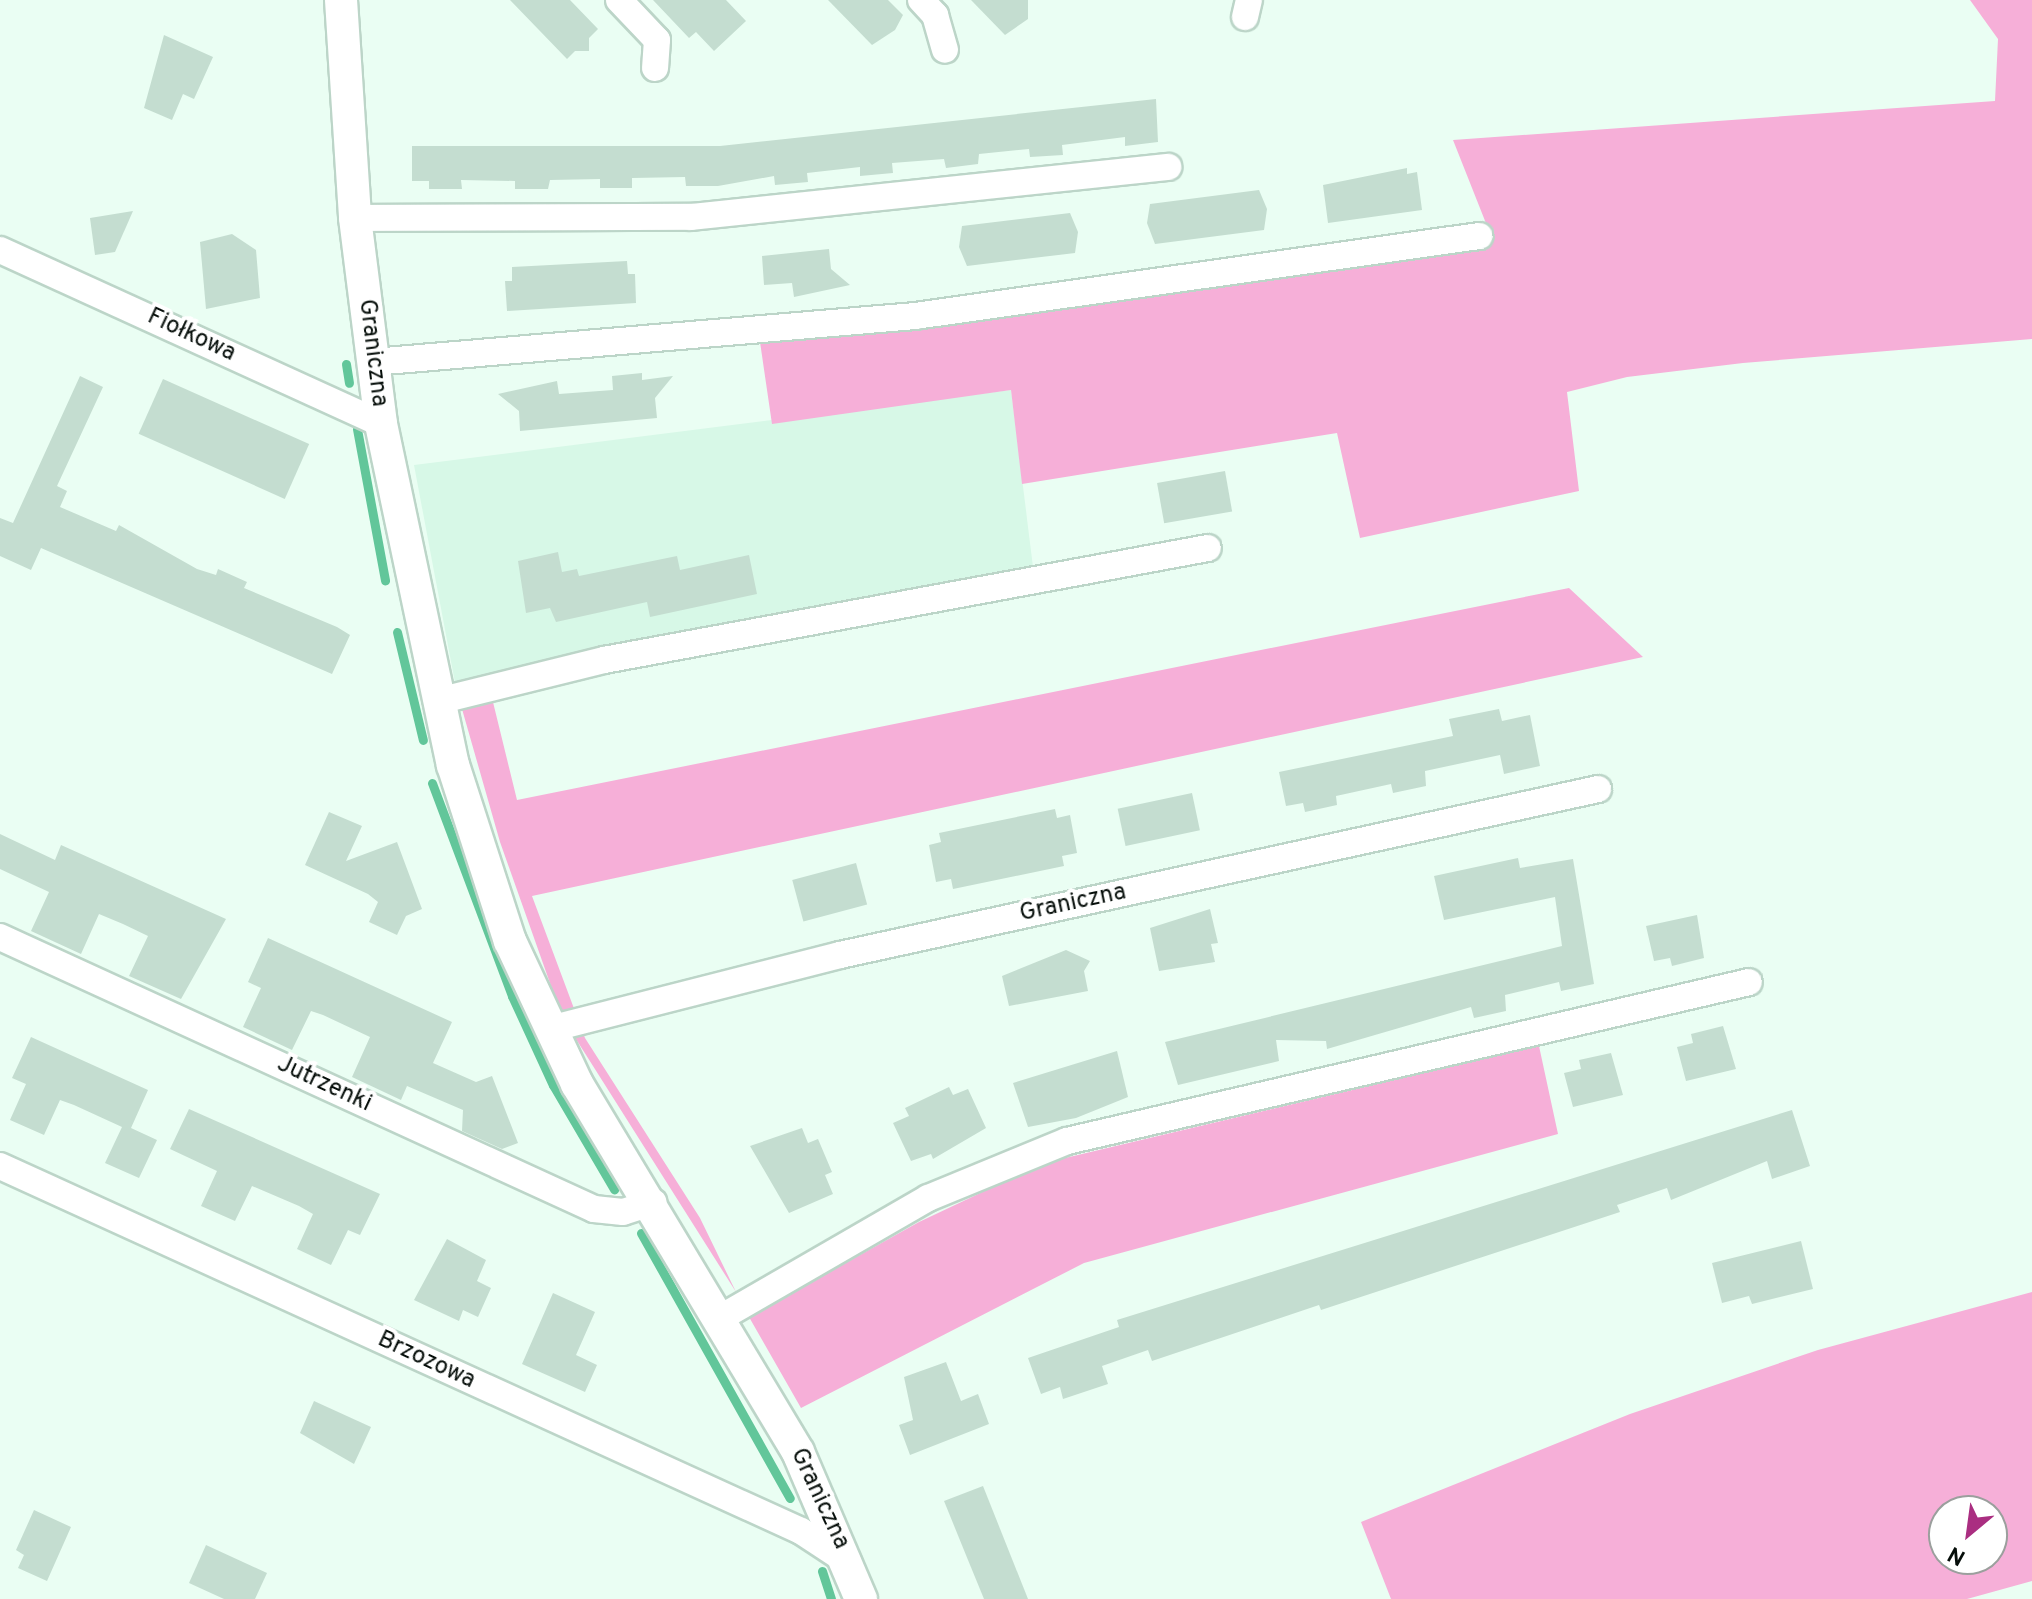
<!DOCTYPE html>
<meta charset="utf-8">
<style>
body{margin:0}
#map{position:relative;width:2032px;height:1599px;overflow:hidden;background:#eafef3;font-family:Overpass,sans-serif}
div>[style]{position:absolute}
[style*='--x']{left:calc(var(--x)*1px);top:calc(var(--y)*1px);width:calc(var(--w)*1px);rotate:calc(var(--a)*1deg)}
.built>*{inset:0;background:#d7f8e7}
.green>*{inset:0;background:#f6afd8}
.stream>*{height:9px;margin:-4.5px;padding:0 4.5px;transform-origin:4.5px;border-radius:4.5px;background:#62c69a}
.building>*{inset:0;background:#c4ddd0;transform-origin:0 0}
.roads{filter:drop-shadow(2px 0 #bcd5c8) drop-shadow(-2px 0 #bcd5c8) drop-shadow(0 2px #bcd5c8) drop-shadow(0 -2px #bcd5c8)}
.minor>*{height:26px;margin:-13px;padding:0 13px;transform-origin:13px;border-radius:13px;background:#fff}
.tertiary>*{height:32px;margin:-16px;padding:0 16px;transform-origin:16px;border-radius:16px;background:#fff}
span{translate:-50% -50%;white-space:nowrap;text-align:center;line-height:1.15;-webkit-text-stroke:8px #fff;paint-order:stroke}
.street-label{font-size:24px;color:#060e0a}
.north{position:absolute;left:1928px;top:1495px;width:80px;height:80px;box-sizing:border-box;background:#fff;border:2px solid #9b9f9d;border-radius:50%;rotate:209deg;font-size:22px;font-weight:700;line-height:32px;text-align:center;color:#060e0a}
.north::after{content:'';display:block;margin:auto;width:28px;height:36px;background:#aa2e81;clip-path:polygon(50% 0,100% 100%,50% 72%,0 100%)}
</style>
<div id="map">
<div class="built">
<i style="clip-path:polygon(1011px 390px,1033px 567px,456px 688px,414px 465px)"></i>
</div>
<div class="green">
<i style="clip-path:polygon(1970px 0,2032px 0,2032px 339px,1743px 363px,1627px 377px,1567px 392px,1579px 491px,1360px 538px,1337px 433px,1022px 484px,1011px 390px,772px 424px,760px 342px,1493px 241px,1453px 140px,1995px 101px,1998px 39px)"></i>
<i style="clip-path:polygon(1569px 588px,1643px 657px,532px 896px,585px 1038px,700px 1218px,736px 1292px,562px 1017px,500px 842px,456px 688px,492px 698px,517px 800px)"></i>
<i style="clip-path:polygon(1539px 1046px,1558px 1134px,1084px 1263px,801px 1408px,749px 1317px,919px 1222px,1044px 1163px)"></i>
<i style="clip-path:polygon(evenodd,2032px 1292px,2032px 1581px,1967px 1599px,1391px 1599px,1361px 1522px,1630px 1414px,1818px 1350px,2032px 1292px,1944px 1511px,1992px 1511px,1992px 1559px,1944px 1559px,1944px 1511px)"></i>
</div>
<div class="stream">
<i style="--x:346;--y:364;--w:19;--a:81"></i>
<i style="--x:357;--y:429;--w:154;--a:79.5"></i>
<i style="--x:397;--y:632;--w:111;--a:76.5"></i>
<i style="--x:432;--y:783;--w:228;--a:69.4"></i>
<i style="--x:512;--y:996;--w:98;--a:65.3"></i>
<i style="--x:553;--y:1085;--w:121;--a:59.6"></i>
<i style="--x:641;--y:1233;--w:304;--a:60.7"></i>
<i style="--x:822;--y:1571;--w:29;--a:72"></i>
</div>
<div class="building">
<i style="clip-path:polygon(510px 0,570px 0,598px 29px,589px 38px,589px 51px,575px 51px,567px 59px)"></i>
<i style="clip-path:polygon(653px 0,726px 0,746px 21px,714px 51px,696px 32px,689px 38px)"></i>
<i style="clip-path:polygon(828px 0,888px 0,903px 15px,895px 30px,872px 45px)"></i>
<i style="clip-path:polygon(971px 0,1028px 0,1028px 19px,1005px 35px)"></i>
<i style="clip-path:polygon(164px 35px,213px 57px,194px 99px,183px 94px,172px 120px,144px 108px)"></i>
<i style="clip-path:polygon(1156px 99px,1158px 142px,1125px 146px,1125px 137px,1062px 145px,1063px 155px,1030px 157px,1029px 149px,979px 154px,978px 164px,946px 168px,944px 159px,892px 163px,893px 173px,860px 176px,860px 167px,807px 173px,808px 182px,775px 185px,774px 176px,718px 186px,686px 186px,685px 177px,632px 178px,632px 188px,600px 188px,600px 179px,550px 180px,548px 189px,515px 189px,515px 181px,461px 180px,462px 189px,429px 189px,429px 181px,412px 181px,412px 146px,720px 146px)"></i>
<i style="clip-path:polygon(1407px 168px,1407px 174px,1417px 172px,1422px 210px,1328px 223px,1323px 185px)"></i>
<i style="clip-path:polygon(1259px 190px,1267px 209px,1264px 230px,1155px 244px,1147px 223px,1150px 204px)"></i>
<i style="clip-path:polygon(133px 211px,115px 252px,95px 255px,90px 218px)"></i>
<i style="clip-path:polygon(1070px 213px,1078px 232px,1075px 253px,967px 266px,959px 247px,962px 226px)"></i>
<i style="clip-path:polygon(232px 234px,256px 250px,260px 298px,206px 309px,200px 242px)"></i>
<i style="clip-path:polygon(829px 249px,831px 269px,850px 285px,794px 297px,792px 283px,764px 285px,762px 256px)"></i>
<i style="clip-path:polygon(627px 261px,628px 274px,635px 274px,636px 303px,507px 311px,505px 281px,512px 281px,512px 267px)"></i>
<i style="clip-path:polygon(642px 373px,642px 380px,673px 376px,655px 398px,657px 418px,520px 431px,519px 411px,498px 394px,557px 381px,559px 394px,613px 390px,612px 376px)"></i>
<i style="clip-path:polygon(80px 376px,103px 387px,57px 486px,67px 491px,60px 507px,116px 531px,119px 525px,197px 569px,216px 575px,218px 569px,247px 582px,244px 588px,337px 627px,350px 635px,332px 674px,41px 548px,31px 570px,0 556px,0 518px,13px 523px)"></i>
<i style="left:163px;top:379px;width:160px;height:60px;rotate:24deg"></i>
<i style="left:1225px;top:471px;width:41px;height:69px;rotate:80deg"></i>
<i style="clip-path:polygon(558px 552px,562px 572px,577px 569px,579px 576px,677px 556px,680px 570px,749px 555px,757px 594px,650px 617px,647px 602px,556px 622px,550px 608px,526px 613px,518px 561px)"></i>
<i style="clip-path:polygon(1499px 709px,1502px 721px,1530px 715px,1540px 766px,1504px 774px,1500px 755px,1425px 771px,1426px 786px,1393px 793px,1391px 784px,1336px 796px,1337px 805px,1305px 812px,1303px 803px,1286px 806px,1279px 772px,1453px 736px,1449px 719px)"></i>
<i style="left:1192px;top:793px;width:38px;height:76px;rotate:78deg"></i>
<i style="clip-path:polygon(1055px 809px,1057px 818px,1070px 815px,1077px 853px,1062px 856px,1064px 866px,953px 889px,951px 879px,936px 882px,929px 845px,941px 842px,939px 833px)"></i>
<i style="clip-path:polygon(329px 812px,362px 826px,346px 861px,397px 842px,422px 909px,406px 916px,397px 935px,369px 922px,378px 902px,368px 894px,305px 865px)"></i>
<i style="clip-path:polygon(0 834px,55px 860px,61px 845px,226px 919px,181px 999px,129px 976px,148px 936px,123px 924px,99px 914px,81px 954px,31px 931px,49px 892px,0 869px)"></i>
<i style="clip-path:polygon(1518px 858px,1520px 868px,1573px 859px,1594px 984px,1561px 991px,1559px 982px,1505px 995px,1506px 1011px,1474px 1018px,1471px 1007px,1327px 1049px,1326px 1041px,1276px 1040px,1279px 1061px,1178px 1085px,1165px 1042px,1562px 946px,1555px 897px,1444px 920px,1434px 876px)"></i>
<i style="left:856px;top:863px;width:43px;height:66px;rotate:75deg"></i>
<i style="clip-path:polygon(1210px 909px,1218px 943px,1211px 944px,1215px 962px,1159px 971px,1150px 928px)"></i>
<i style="clip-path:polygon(1697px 915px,1704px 958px,1672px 966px,1670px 958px,1654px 961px,1646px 926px)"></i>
<i style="clip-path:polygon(268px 938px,452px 1022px,433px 1063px,476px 1082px,492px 1076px,518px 1143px,502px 1149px,462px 1131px,463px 1110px,407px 1086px,401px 1100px,352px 1077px,370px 1037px,323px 1015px,311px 1011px,292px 1050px,243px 1027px,261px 988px,248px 982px)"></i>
<i style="clip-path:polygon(1066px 950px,1090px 961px,1084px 971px,1088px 991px,1009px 1006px,1002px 976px)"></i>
<i style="clip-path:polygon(1723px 1026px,1736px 1069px,1686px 1081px,1677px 1047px,1693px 1043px,1691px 1034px)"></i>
<i style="clip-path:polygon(31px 1037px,148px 1090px,131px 1128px,157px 1140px,139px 1178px,105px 1163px,122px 1127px,74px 1105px,60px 1100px,44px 1135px,10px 1120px,26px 1084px,12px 1078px)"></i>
<i style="clip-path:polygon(1117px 1051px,1128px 1097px,1076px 1118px,1028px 1127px,1013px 1083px)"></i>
<i style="clip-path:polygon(1611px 1053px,1623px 1095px,1573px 1107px,1564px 1073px,1581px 1069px,1579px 1060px)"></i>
<i style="clip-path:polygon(949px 1087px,953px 1095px,968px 1089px,986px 1128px,933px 1159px,931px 1154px,911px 1161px,893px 1123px,909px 1116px,905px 1108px)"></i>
<i style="clip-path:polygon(189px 1109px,380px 1194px,360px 1235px,348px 1230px,331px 1265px,297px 1249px,313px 1214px,299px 1206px,252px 1186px,235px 1221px,201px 1206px,217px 1171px,170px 1149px)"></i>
<i style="clip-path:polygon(1792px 1110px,1810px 1166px,1772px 1179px,1767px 1161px,1671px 1200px,1667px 1188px,1617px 1205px,1620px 1212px,1321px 1310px,1319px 1305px,1152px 1361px,1148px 1350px,1102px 1366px,1108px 1384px,1063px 1399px,1060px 1387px,1041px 1394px,1028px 1358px,1119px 1327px,1117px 1320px)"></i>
<i style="clip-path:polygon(802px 1128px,808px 1143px,818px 1139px,832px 1172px,825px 1175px,833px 1194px,789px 1213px,750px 1146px)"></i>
<i style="clip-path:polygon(447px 1239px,486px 1260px,477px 1281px,491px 1288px,478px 1317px,463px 1310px,459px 1321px,414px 1300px)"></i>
<i style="clip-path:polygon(1801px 1241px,1813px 1289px,1752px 1304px,1749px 1296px,1722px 1303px,1712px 1263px)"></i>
<i style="clip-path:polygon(553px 1293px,595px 1312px,576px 1355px,597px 1365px,585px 1392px,522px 1364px)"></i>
<i style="clip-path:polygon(946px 1362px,961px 1401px,978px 1394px,989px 1424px,910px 1455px,899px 1425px,913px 1420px,904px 1377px)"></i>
<i style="clip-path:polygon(314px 1401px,371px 1427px,354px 1464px,300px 1433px)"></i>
<i style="clip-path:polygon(983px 1486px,1028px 1599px,984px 1599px,968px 1560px,944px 1501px)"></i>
<i style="clip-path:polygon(34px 1510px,71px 1527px,47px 1581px,18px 1568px,24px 1555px,16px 1550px)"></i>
<i style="clip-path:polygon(206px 1545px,267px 1573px,255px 1599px,224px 1599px,189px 1583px)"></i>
</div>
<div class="roads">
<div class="minor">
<i style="--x:619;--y:0;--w:55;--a:46.5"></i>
<i style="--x:657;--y:40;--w:28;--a:94"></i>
<i style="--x:921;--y:0;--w:21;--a:47"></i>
<i style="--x:935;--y:15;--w:36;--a:74"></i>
<i style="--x:1245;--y:17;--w:17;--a:-77"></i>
<i style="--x:355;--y:218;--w:336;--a:-0.2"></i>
<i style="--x:691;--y:217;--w:480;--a:-6"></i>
<i style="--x:0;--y:250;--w:419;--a:24.5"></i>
<i style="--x:373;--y:362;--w:544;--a:-4.85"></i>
<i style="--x:915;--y:316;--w:570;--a:-8.07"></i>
<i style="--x:438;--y:701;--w:171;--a:-13.9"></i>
<i style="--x:604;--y:660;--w:614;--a:-10.51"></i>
<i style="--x:0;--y:937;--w:653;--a:24.6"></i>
<i style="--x:594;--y:1209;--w:29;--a:6"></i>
<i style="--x:623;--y:1212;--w:32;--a:-18"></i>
<i style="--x:550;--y:1029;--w:299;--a:-14.3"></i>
<i style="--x:840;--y:955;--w:776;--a:-12.35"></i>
<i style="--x:0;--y:1166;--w:880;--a:24.5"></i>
<i style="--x:801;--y:1531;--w:56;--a:33.4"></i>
<i style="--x:722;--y:1317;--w:238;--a:-30"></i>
<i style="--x:928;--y:1198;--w:150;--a:-22.3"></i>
<i style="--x:1067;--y:1141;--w:700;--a:-13.12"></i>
</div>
<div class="tertiary">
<i style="--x:341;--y:0;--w:218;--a:86.3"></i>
<i style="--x:355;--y:218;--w:208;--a:82.8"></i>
<i style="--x:381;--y:424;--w:349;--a:78.1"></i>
<i style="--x:453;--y:765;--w:185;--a:72.1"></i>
<i style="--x:510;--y:941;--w:158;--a:64.9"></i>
<i style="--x:577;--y:1084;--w:429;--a:59"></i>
<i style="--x:798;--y:1452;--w:160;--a:66.8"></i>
</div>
</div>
<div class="street-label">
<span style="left:191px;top:336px;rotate:25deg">Fiołkowa</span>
<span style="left:372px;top:353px;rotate:83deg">Graniczna</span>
<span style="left:1073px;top:904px;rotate:-12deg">Graniczna</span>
<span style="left:324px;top:1085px;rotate:25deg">Jutrzenki</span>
<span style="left:426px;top:1361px;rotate:25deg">Brzozowa</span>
<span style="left:819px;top:1499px;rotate:65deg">Graniczna</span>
</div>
<div class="north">N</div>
</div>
